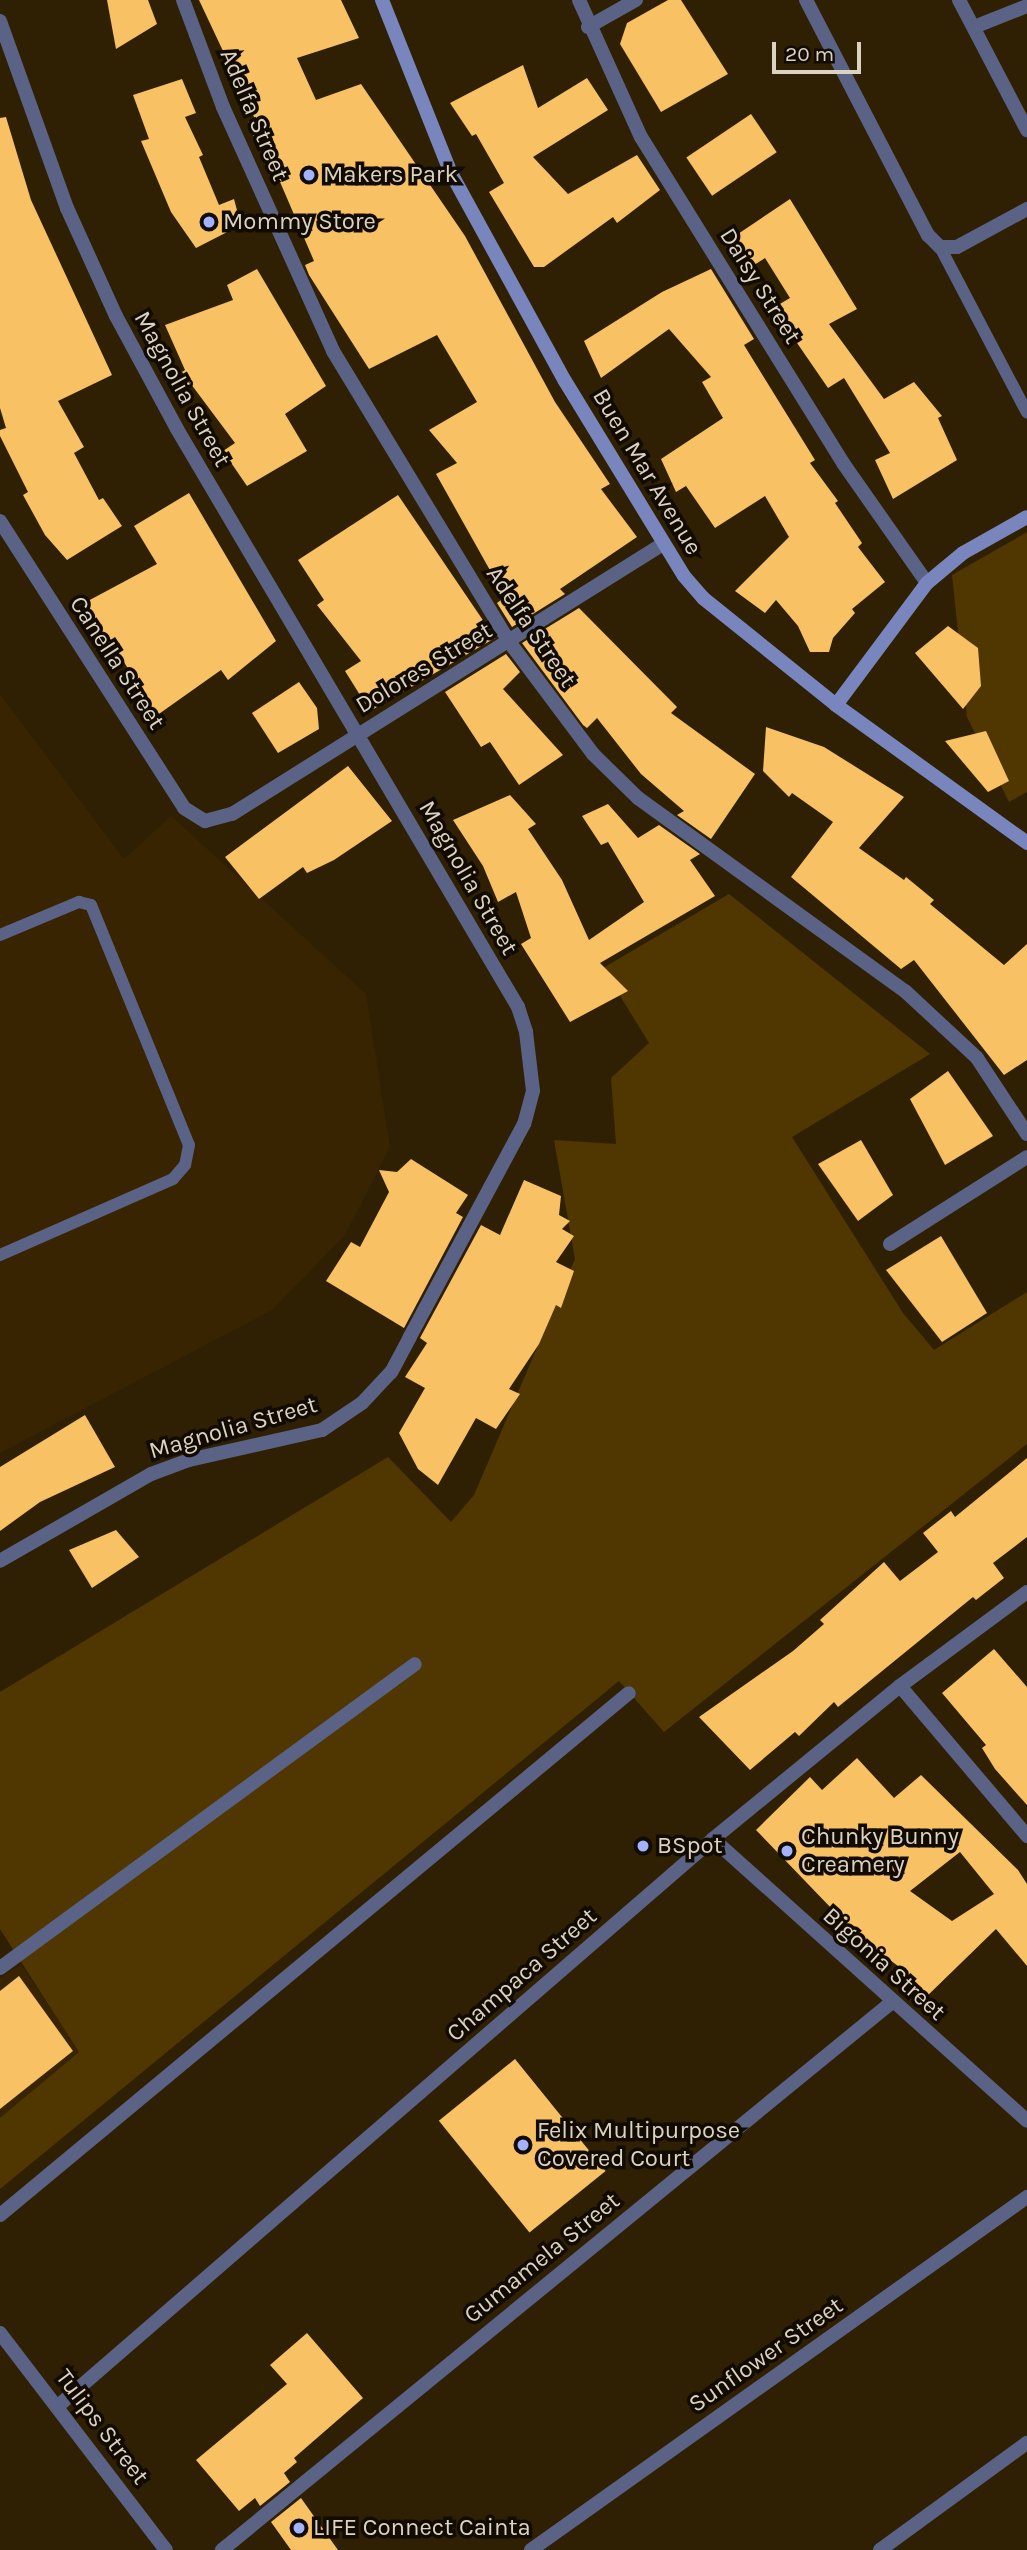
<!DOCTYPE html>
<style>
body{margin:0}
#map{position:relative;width:1027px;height:2550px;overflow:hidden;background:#2f2003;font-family:Karla,sans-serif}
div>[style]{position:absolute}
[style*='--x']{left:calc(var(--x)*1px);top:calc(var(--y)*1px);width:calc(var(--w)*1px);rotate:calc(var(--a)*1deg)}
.built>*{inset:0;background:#382400}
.green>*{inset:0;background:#503600}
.building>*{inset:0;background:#f7c164;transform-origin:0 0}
.lane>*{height:12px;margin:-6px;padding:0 6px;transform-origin:6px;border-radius:6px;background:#5a6285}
.street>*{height:14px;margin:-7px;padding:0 7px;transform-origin:7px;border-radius:7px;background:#5a6285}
.secondary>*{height:14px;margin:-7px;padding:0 7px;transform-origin:7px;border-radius:7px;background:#7986be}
.dots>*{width:19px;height:19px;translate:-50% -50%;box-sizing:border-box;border:4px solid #120b02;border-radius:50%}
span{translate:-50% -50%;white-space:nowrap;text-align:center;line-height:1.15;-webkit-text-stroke:7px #120b02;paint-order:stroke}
.street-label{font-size:24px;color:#dcd2c2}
.poi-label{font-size:24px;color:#dcd2c2}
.left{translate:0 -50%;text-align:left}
.scale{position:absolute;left:772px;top:42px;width:89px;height:32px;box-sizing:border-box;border:4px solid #dcd2c2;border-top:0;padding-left:9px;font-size:21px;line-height:24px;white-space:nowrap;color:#dcd2c2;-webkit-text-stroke:5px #120b02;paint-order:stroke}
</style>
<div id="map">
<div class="built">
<i style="clip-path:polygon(0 694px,124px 859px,171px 816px,366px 994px,390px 1147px,345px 1235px,272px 1310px,0 1453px)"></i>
<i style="clip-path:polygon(21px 1965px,80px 2052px,0 2118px,0 1978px)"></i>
</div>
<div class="green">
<i style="clip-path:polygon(1027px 532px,1027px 792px,1009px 802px,967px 717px,952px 575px)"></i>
<i style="clip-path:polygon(729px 894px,930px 1054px,792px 1137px,903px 1313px,934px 1350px,1027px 1292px,1027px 1444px,664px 1732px,619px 1681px,0 2189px,0 2118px,79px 2052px,0 1929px,0 1692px,388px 1457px,451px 1522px,474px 1495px,575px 1259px,554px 1140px,616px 1144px,611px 1078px,649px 1043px,603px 968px)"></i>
</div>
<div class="building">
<i style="clip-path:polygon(107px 0,148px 0,157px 24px,116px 49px)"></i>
<i style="clip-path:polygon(199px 0,341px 0,359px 38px,297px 58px,316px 100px,361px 84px,465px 236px,555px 402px,610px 484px,601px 489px,637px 537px,560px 589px,565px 594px,512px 627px,497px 603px,505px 597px,436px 474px,457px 463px,429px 430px,477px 402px,437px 335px,369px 369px,309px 275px,305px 265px,314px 261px,265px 147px,259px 149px,248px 122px,255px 119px)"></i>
<i style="clip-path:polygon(668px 0,681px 0,728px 74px,661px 112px,620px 44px,627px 23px)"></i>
<i style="clip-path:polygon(523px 65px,538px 108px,587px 78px,608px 110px,533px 157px,568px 194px,637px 155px,660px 190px,617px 223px,613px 217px,544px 267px,534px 267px,489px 192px,504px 183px,476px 134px,472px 136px,450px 103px)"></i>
<i style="clip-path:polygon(182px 79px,196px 113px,185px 117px,203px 155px,199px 157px,219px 205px,234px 199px,241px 225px,196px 248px,171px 212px,141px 141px,149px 139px,133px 95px)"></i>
<i style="left:751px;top:114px;width:46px;height:78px;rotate:56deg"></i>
<i style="clip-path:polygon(6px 117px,31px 200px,112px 375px,58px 401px,84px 447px,74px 453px,99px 500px,103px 498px,122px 526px,67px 560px,45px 535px,23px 495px,28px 492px,0 436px,0 430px,6px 428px,0 408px,0 118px)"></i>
<i style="clip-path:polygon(790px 199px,857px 309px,829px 324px,884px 399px,914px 382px,942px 416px,938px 418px,957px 460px,893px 499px,875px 460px,890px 453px,844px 378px,828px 388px,773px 308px,790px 298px,765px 258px,754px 265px,735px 236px)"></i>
<i style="clip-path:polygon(257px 269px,326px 386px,285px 414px,307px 451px,247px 486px,223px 451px,235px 443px,182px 372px,185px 370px,165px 325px,233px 300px,227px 285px)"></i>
<i style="clip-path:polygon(711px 269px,754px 339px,744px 345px,815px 460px,810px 463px,838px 501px,835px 503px,862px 543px,858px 547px,885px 582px,852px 609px,855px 613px,833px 638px,829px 652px,810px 652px,798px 626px,776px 600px,765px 613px,735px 591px,789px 537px,765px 496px,715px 528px,686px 486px,676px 492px,661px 459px,723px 418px,702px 382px,711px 377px,669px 329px,601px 378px,584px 341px,662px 292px)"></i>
<i style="clip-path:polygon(189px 493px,276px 641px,228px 680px,221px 670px,156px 716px,108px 635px,103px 638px,86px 602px,157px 564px,134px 526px)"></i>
<i style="clip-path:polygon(398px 495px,495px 638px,370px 711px,345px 671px,361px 661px,317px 605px,324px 600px,298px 560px)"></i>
<i style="clip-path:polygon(579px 608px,677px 707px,671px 713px,755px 774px,711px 839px,677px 815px,684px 811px,641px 774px,597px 718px,587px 728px,583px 725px,522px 643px)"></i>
<i style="clip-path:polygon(948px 626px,978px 648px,981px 686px,963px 709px,915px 653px)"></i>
<i style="clip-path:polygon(506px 654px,520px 672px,503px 689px,563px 755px,519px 785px,490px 742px,481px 747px,445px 692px)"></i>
<i style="clip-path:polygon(299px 682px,317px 708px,319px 729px,278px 753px,252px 713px)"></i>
<i style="clip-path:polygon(766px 727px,824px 747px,904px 797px,859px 848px,904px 880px,906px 877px,934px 900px,930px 904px,1004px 965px,1027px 944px,1027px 1060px,1004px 1075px,914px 960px,901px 969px,791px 877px,833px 822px,792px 793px,789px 797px,763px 771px)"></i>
<i style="clip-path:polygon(986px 731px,1009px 781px,988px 792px,945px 741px)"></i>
<i style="clip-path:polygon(348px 766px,392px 821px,334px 860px,307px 873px,303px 867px,259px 899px,225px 857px)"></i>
<i style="clip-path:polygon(510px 795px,536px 824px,528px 829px,562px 880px,589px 940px,644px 902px,608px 842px,601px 845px,582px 816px,608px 804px,638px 838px,659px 825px,700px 854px,690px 860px,715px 896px,600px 963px,628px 991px,570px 1022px,521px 944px,531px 938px,516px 892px,498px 902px,483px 866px,453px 820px)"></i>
<i style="clip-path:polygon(948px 1071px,993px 1136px,945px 1165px,910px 1099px)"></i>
<i style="clip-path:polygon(861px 1140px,893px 1195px,858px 1221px,818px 1164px)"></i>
<i style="clip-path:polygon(411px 1159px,468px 1195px,456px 1213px,463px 1217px,404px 1328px,326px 1281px,351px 1242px,360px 1247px,389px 1192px,379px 1170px,397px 1172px)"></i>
<i style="clip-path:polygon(524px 1180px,561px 1196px,559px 1215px,570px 1221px,562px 1229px,574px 1236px,556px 1262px,574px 1271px,561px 1308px,556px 1305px,539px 1344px,509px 1389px,520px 1394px,496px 1429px,476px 1418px,438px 1485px,418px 1469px,399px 1433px,425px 1388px,405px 1377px,427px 1343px,420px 1338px,481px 1225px,500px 1235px)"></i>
<i style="clip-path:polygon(941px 1236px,987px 1313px,942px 1342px,886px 1270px)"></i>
<i style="clip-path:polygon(85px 1415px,115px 1467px,40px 1502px,0 1531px,0 1467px)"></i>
<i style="clip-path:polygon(1027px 1458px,1027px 1537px,993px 1563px,1004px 1578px,976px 1600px,973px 1597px,838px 1707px,834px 1702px,799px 1736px,795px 1732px,750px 1770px,699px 1717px,793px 1651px,824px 1624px,820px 1620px,884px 1562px,900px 1581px,938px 1552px,923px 1533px,951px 1511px,955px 1517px)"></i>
<i style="clip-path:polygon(116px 1530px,139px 1557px,92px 1588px,69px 1550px)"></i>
<i style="clip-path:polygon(994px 1649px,1027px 1687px,1027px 1805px,995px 1769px,982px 1748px,986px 1745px,942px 1693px)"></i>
<i style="clip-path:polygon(evenodd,857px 1758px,894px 1798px,921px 1775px,1018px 1870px,1027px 1884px,1027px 1966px,996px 1929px,923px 2000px,896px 1975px,902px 1969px,858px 1936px,756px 1830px,810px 1777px,822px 1790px,857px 1758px,960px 1852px,994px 1894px,952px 1921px,910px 1891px,960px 1852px)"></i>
<i style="clip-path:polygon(19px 1976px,73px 2051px,0 2109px,0 1991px)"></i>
<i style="left:515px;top:2059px;width:144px;height:98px;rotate:51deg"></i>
<i style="clip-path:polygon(307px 2333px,363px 2398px,294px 2458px,297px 2462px,284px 2473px,290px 2482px,260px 2506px,255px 2498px,239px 2511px,196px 2460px,287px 2384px,270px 2365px)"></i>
<i style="clip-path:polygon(301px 2498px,323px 2529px,338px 2550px,291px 2550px,271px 2522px)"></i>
</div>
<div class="lane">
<i style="--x:940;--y:247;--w:187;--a:62.3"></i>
<i style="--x:0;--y:935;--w:86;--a:-22.7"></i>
<i style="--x:79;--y:902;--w:12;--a:14"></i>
<i style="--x:91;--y:905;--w:259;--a:67.8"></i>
<i style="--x:189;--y:1145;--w:20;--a:101"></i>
<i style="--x:185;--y:1165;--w:18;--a:131"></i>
<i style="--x:173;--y:1179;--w:189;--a:156.3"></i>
</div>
<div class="street">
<i style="--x:183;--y:0;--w:114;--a:69.5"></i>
<i style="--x:223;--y:107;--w:268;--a:65.7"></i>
<i style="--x:333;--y:351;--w:341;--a:58.8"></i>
<i style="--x:510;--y:643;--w:139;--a:53.2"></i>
<i style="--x:593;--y:754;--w:63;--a:44.4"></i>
<i style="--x:638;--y:798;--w:329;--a:35.9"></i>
<i style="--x:905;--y:991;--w:98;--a:42.9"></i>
<i style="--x:977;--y:1058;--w:91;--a:56.7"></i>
<i style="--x:579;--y:0;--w:150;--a:65.7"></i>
<i style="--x:641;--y:137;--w:384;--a:58.2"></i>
<i style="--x:843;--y:463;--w:146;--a:55"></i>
<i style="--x:806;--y:0;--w:265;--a:62.6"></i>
<i style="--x:928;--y:235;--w:17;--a:45"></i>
<i style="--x:940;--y:247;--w:17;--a:0"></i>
<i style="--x:957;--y:247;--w:80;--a:-28.5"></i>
<i style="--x:959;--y:0;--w:147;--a:62.4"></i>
<i style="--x:0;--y:21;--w:199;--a:70.3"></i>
<i style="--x:67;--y:208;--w:119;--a:65.6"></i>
<i style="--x:116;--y:316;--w:128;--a:61.6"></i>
<i style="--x:177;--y:429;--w:671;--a:59.46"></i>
<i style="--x:518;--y:1007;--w:26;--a:72"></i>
<i style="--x:526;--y:1032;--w:59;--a:83.2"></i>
<i style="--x:533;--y:1091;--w:34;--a:105"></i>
<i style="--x:524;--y:1124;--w:242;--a:118.2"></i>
<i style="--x:410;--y:1337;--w:40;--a:118"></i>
<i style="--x:391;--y:1372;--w:42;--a:133.1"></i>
<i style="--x:362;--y:1403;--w:48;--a:146"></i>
<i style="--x:322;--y:1430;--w:136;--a:167.3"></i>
<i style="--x:189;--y:1460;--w:40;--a:159.8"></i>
<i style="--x:151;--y:1474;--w:174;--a:150.1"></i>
<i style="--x:588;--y:27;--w:55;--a:-29.4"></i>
<i style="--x:974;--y:27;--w:57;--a:-21.6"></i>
<i style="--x:0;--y:521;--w:341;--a:57.3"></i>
<i style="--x:184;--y:808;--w:25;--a:32"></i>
<i style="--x:205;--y:821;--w:28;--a:-15"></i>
<i style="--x:232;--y:814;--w:509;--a:-32.07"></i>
<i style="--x:890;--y:1244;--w:162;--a:-32.4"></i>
<i style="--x:900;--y:1686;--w:197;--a:49.7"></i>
<i style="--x:713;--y:1839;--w:422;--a:41.9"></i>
<i style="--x:0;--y:1968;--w:514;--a:-36.22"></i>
<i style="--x:0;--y:2215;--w:817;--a:-39.69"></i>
<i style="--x:0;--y:2333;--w:273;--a:52.6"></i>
<i style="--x:58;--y:2406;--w:866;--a:-40.88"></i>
<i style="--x:713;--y:1839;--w:242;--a:-39.3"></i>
<i style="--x:900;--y:1686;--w:158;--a:-36.5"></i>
<i style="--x:222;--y:2550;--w:866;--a:-39.28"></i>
<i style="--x:531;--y:2550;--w:609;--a:-35.44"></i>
<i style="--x:880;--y:2550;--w:182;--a:-36.1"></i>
</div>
<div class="secondary">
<i style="--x:382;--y:0;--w:186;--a:68.3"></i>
<i style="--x:451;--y:173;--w:237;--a:61.3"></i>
<i style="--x:565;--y:381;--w:228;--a:58.6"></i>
<i style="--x:684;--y:576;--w:29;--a:49"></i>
<i style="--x:703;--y:598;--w:171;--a:38.8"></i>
<i style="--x:836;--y:705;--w:236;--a:35.8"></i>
<i style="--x:836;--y:705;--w:152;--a:-53.3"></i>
<i style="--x:927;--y:583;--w:47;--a:-39.8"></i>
<i style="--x:963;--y:553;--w:73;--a:-29.4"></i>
</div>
<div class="dots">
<i style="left:309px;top:175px;background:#a2b2fd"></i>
<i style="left:209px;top:222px;background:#a2b2fd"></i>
<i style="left:643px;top:1846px;background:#a2b2fd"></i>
<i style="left:787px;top:1851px;background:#a2b2fd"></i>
<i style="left:523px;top:2145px;background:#a2b2fd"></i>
<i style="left:299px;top:2528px;background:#a2b2fd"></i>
</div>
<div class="street-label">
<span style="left:254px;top:115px;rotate:67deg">Adelfa Street</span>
<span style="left:760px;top:286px;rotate:58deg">Daisy Street</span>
<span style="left:182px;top:389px;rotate:61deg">Magnolia Street</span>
<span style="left:647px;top:472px;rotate:59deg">Buen Mar Avenue</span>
<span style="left:531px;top:627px;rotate:56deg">Adelfa Street</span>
<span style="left:117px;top:663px;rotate:57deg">Canella Street</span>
<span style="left:424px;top:668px;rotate:-31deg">Dolores Street</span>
<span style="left:468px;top:878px;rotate:60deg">Magnolia Street</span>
<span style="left:233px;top:1428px;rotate:-16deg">Magnolia Street</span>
<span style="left:884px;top:1964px;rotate:42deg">Bigonia Street</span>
<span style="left:522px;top:1975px;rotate:-41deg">Champaca Street</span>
<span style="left:542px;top:2258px;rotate:-39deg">Gumamela Street</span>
<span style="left:766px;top:2355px;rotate:-35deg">Sunflower Street</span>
<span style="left:102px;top:2427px;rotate:53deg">Tulips Street</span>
</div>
<div class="poi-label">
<span class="left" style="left:323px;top:175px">Makers Park</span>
<span class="left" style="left:223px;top:222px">Mommy Store</span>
<span class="left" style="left:801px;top:1851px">Chunky Bunny<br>Creamery</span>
<span class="left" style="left:657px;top:1846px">BSpot</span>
<span class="left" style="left:537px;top:2145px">Felix Multipurpose<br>Covered Court</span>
<span class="left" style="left:313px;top:2528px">LIFE Connect Cainta</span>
</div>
<div class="scale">20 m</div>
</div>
